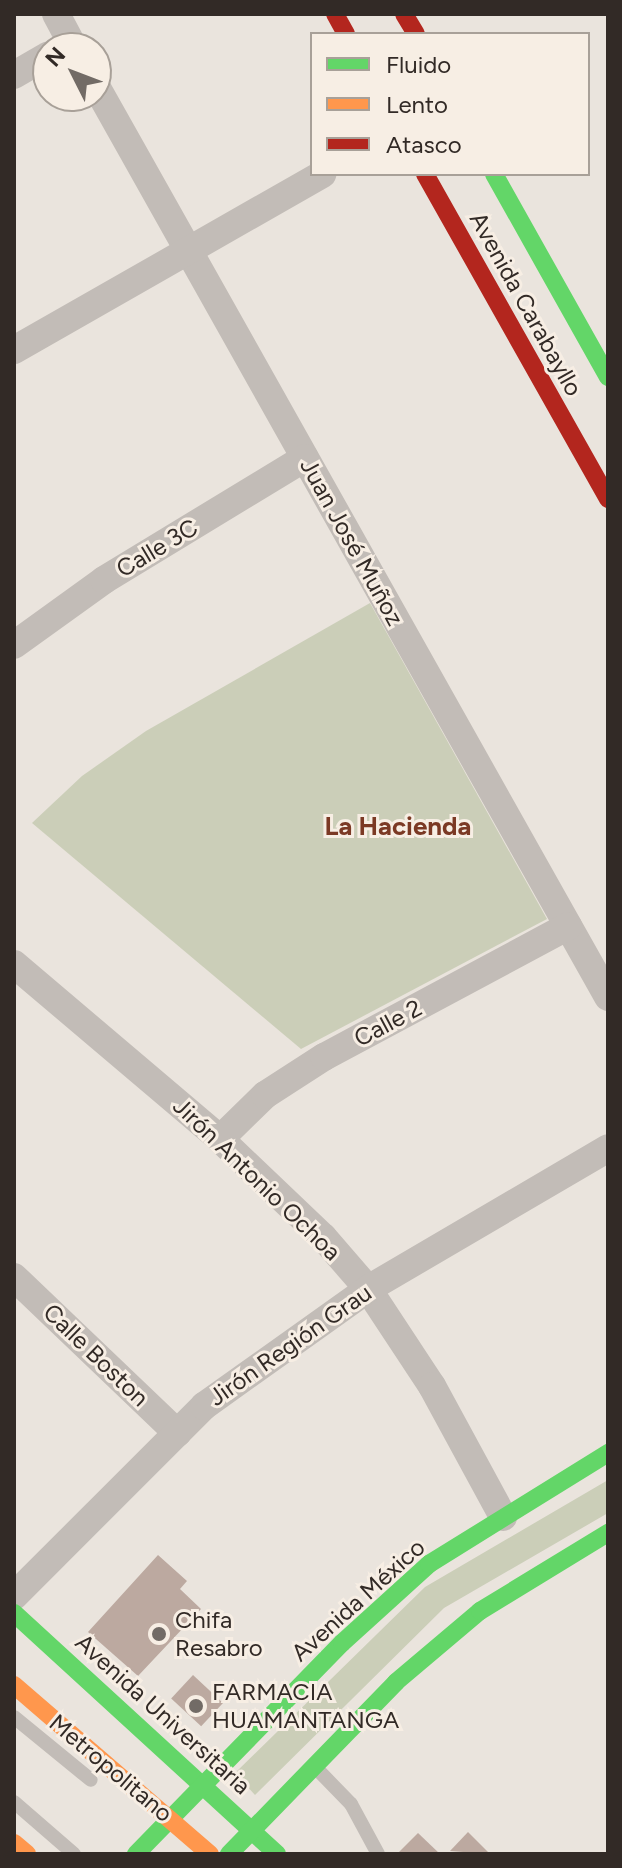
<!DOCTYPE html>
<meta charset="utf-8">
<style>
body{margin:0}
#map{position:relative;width:622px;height:1868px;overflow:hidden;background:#eae4dd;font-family:Figtree,sans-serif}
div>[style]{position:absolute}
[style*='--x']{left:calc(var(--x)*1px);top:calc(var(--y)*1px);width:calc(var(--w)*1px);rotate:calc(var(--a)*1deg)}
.green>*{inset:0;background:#cbceb8}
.building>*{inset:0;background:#bca9a0;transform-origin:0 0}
.lane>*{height:14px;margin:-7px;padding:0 7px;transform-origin:7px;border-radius:7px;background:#c2bcb7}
.street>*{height:28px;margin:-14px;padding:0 14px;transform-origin:14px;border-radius:14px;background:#c2bcb7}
.fast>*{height:18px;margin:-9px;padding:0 9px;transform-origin:9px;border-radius:9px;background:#63d668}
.slow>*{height:18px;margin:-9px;padding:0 9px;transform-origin:9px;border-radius:9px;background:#ff974d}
.jam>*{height:18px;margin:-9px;padding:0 9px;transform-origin:9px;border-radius:9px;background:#b3261e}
.dots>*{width:22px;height:22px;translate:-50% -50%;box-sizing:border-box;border:4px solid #f7eee4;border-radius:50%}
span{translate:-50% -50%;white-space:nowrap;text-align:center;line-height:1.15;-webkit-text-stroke:6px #f7eee4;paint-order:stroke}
.street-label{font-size:24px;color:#322a26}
.poi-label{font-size:24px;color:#322a26}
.left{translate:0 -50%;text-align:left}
.neighbourhood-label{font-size:26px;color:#7b3924;font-weight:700}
.frame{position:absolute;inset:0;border:16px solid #322a26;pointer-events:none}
.legend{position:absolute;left:310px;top:32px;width:280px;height:144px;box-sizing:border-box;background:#f7eee4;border:2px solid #a8a098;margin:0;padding:10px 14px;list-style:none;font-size:24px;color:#322a26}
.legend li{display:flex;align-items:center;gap:16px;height:40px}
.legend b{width:40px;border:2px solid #a8a098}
.north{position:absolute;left:32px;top:32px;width:80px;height:80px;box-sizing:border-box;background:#f7eee4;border:2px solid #a8a098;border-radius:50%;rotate:312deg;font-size:22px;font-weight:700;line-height:32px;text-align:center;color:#322a26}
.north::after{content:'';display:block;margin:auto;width:28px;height:36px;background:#726b66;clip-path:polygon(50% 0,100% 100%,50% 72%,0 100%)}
</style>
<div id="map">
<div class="green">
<i style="clip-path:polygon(370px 603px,547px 919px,301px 1049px,32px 823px,82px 776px,146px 731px)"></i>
<i style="clip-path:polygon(608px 1480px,608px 1513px,444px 1608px,255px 1795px,235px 1773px,425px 1587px)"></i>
</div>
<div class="building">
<i style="clip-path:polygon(158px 1555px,187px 1581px,180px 1589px,201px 1609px,138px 1676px,88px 1632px)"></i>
<i style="left:193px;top:1675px;width:41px;height:32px;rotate:43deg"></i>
<i style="clip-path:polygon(468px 1832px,490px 1854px,450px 1851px)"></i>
<i style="clip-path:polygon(418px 1833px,440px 1854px,397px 1854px)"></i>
</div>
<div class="lane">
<i style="--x:14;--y:1717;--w:99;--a:39.3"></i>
<i style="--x:316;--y:1768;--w:50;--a:45.8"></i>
<i style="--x:351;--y:1804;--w:57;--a:61.6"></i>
<i style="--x:14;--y:1802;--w:79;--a:40.9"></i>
</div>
<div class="street">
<i style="--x:56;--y:14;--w:38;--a:62"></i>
<i style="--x:14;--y:75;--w:39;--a:-30"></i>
<i style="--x:96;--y:86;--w:1045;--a:60.66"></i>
<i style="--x:14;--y:350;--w:355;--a:-29.7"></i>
<i style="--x:14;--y:645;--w:111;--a:-35.8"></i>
<i style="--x:104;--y:580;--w:235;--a:-31.3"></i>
<i style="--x:14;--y:964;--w:270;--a:40.3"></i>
<i style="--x:220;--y:1139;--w:142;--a:43.6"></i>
<i style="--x:323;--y:1237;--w:69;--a:49.1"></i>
<i style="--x:368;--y:1289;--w:116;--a:56.6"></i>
<i style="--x:432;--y:1386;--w:149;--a:61.5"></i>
<i style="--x:220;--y:1139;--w:63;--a:-44.4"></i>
<i style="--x:265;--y:1095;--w:70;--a:-32.8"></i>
<i style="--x:324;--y:1057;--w:277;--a:-28.2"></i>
<i style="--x:14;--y:1277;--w:226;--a:43.7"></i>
<i style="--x:14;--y:1596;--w:269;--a:-45"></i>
<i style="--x:204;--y:1406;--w:201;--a:-35.5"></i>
<i style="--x:368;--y:1289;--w:278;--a:-30.4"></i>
</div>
<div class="fast">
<i style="--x:494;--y:174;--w:233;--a:60.7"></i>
<i style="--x:14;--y:1613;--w:357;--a:42.5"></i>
<i style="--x:136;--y:1854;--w:295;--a:-45.7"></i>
<i style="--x:342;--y:1643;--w:118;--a:-42.2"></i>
<i style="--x:429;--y:1564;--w:211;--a:-31.8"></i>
<i style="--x:229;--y:1854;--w:240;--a:-45.8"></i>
<i style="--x:396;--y:1682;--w:110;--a:-40.2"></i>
<i style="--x:480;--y:1611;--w:150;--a:-31.4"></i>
</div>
<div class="slow">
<i style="--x:14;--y:1685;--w:259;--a:40.8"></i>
<i style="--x:14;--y:1843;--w:17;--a:40"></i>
</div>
<div class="jam">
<i style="--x:335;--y:14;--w:23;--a:61"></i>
<i style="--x:404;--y:14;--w:23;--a:59"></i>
<i style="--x:425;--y:174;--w:373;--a:60.6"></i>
</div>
<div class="dots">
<i style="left:159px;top:1634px;background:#726b66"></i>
<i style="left:196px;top:1706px;background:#726b66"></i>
</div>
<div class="street-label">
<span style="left:526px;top:304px;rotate:61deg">Avenida Carabayllo</span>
<span style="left:352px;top:542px;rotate:61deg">Juan José Muñoz</span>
<span style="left:157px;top:548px;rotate:-31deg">Calle 3C</span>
<span style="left:388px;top:1023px;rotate:-28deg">Calle 2</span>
<span style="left:257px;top:1179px;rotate:44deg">Jirón Antonio Ochoa</span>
<span style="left:290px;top:1345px;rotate:-35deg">Jirón Región Grau</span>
<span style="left:96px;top:1355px;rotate:44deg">Calle Boston</span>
<span style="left:358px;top:1600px;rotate:-42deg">Avenida México</span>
<span style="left:163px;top:1714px;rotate:42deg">Avenida Universitaria</span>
<span style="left:111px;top:1768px;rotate:40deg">Metropolitano</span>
</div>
<div class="poi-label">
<span class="left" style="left:175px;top:1634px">Chifa<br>Resabro</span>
<span class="left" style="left:212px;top:1706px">FARMACIA<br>HUAMANTANGA</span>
</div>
<div class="neighbourhood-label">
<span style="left:398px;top:827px">La Hacienda</span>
</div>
<div class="frame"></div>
<ul class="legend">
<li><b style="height:10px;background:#63d668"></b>Fluido</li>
<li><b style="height:10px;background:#ff974d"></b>Lento</li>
<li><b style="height:10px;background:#b3261e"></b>Atasco</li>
</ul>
<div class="north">N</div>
</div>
